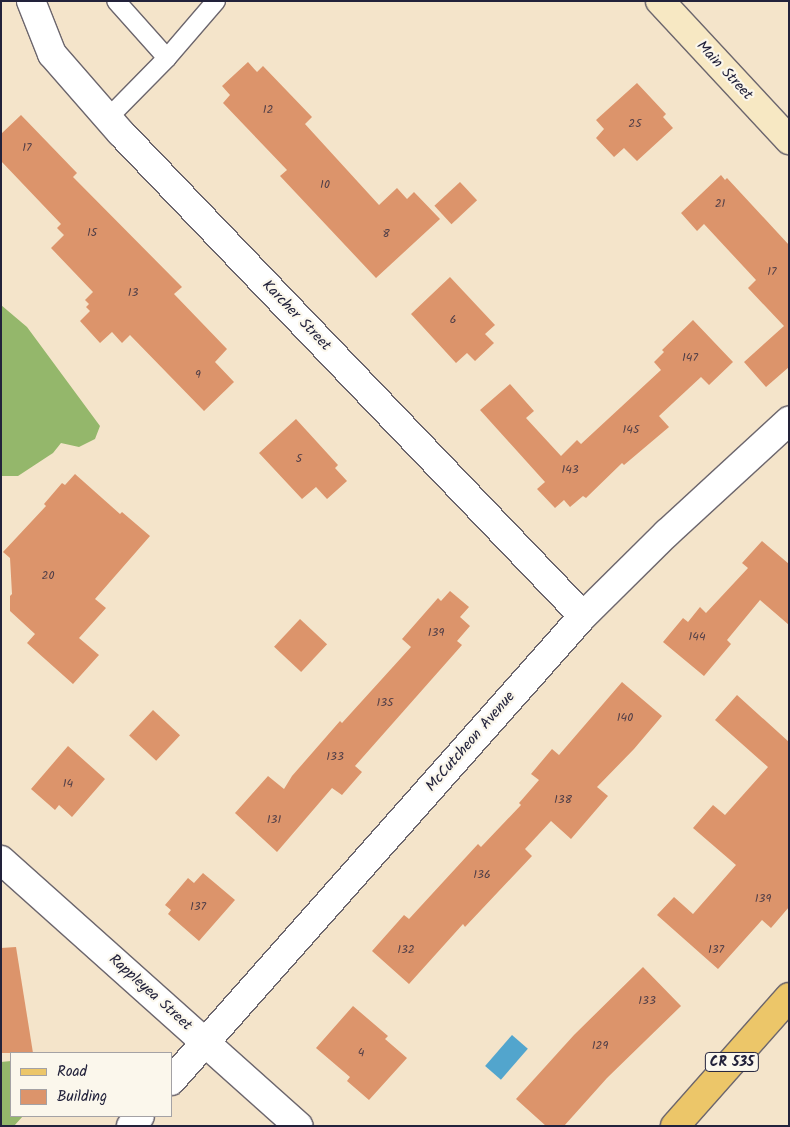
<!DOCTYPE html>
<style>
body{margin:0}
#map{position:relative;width:790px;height:1127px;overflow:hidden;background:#f4e4ca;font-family:Kalam,sans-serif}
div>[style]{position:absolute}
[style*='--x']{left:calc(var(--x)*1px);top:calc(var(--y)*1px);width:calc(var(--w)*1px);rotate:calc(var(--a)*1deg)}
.forest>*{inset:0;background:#94b76b}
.water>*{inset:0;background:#52a5cd;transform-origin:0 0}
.building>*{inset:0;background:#dc946b;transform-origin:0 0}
.roads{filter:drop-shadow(1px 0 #6c666d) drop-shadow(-1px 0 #6c666d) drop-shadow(0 1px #6c666d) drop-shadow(0 -1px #6c666d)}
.service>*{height:18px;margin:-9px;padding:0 9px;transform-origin:9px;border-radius:9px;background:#fff}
.minor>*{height:28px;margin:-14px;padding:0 14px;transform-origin:14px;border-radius:14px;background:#fff}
.secondary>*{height:28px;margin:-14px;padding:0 14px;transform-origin:14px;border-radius:14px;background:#f7e8c3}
.primary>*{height:28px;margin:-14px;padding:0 14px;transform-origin:14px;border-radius:14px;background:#ecc669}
span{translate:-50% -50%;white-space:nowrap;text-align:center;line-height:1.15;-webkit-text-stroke:4.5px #fbf7ec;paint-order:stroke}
.number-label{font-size:12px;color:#503e47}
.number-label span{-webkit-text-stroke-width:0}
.shield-label span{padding:1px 4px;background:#fbf7ec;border:1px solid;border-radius:4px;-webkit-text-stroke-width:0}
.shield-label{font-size:14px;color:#22223b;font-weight:700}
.street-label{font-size:15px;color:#22223b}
.frame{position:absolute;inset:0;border:2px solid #22223b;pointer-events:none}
.legend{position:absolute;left:10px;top:1052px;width:162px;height:65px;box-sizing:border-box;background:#fbf7ec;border:1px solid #a4a2a5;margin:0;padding:6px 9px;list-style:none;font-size:15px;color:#22223b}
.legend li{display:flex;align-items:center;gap:10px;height:25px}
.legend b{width:25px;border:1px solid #a4a2a5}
</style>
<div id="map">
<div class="forest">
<i style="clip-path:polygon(1px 305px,27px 327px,100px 426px,95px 439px,79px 447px,61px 443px,53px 453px,18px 476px,1px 476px)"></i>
<i style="clip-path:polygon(11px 1061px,11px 1116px,23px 1116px,14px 1126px,1px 1126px,1px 1062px)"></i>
</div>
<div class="water">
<i style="left:512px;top:1035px;width:21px;height:41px;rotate:41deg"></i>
</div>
<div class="building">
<i style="clip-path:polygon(248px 62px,257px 72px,263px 66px,312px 117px,305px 124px,379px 205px,397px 188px,407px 199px,414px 192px,440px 219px,376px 278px,280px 176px,287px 170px,223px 103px,230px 95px,222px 86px)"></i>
<i style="clip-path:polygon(637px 83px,666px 114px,663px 117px,673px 128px,637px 161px,624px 148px,614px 157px,596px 138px,604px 129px,596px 120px)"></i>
<i style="clip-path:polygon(21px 115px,77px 173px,73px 177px,182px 287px,174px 294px,227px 349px,215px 362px,234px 382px,204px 411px,130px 335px,122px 343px,112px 332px,100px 343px,80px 321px,90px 311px,86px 307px,89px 304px,85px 300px,93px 292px,51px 248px,64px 235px,57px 228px,61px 224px,1px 161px,1px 134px)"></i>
<i style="clip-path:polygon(721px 175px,725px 180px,727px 178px,789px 245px,789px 367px,766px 387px,744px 362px,784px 326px,748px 288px,756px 280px,704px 224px,697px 231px,681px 213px)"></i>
<i style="left:460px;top:182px;width:25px;height:35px;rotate:47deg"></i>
<i style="clip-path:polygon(450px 277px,495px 325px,485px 334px,494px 343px,475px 361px,467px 353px,456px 363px,411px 314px)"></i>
<i style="clip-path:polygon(693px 320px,733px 362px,709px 385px,701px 377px,659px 416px,669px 427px,624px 465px,622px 463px,586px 498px,583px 496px,570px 507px,564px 500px,555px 508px,537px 489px,545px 482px,480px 410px,510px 384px,534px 411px,526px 418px,561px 456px,577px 440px,581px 444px,661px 370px,654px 362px,664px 352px,662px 350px)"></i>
<i style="clip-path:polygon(296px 419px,338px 465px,335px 468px,347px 481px,327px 499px,316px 487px,302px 499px,259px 453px)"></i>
<i style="clip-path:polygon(75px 474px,120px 514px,122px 512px,150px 536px,95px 599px,106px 608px,79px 638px,99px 655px,73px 684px,27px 643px,35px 634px,10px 611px,10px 596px,12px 594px,10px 558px,3px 552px,46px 506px,44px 504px,62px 483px,65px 485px)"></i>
<i style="clip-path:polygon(762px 541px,789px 564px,789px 625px,760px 600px,727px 640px,731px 644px,704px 676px,663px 642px,683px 618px,688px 622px,700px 607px,706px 613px,748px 568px,742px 563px)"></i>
<i style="clip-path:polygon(450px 591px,469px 607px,460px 617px,470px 626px,457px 641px,462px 645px,355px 766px,362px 772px,342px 795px,332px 788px,277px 852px,235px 813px,268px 776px,284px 789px,292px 776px,340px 721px,342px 723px,411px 647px,402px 639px,438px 598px,441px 601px)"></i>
<i style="left:300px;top:619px;width:37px;height:38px;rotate:43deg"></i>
<i style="clip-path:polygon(622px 682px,662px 716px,634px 749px,597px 787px,608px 796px,571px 839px,551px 821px,525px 849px,532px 856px,465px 927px,463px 924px,409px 984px,372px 951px,404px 915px,409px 919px,478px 844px,481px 847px,521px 805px,519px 803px,539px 780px,531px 774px,552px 749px,559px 755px)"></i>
<i style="clip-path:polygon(737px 695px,789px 742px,789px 907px,771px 928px,762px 920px,718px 969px,657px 915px,674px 897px,693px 914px,736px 865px,693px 828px,713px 805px,725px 815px,768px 767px,715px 720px)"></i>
<i style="left:153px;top:710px;width:37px;height:35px;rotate:43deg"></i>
<i style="clip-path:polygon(68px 746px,105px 779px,72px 817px,59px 805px,55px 810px,31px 789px)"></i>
<i style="clip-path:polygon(203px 873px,235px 900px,199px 941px,168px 914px,171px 910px,165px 905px,188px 878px,194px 883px)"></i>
<i style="clip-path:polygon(16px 947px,33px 1053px,1px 1053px,1px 948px)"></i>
<i style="clip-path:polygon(643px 967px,681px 1006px,607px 1078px,564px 1126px,546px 1126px,516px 1099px,574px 1035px)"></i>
<i style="clip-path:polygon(353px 1006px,388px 1036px,385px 1039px,407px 1058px,369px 1100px,347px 1081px,350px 1077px,316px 1048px)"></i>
</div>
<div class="roads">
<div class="service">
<i style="--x:167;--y:58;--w:75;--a:-49.3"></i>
<i style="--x:108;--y:118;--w:84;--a:-45.5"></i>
<i style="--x:167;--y:58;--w:76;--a:-131.8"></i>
</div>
<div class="minor">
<i style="--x:31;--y:1;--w:57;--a:68.4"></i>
<i style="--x:52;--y:54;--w:105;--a:48.9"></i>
<i style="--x:121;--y:133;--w:668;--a:46.27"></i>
<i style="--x:1;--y:860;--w:399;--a:41.8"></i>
<i style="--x:171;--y:1081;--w:621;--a:-48.46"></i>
<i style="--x:583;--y:616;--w:118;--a:-44.7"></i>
<i style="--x:667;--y:533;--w:166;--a:-42.6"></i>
<i style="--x:131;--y:1126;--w:13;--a:-48"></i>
</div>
<div class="secondary">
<i style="--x:660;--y:1;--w:190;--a:47.1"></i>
</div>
<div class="primary">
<i style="--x:675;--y:1126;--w:172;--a:-48.5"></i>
</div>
</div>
<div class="number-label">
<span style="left:268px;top:110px">12</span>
<span style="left:635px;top:124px">25</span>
<span style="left:27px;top:148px">17</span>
<span style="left:325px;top:185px">10</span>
<span style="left:720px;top:204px">21</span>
<span style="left:92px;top:233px">15</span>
<span style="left:386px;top:234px">8</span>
<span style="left:772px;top:272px">17</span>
<span style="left:133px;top:293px">13</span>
<span style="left:453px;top:320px">6</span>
<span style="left:690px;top:358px">147</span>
<span style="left:198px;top:375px">9</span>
<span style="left:631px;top:430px">145</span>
<span style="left:299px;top:459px">5</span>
<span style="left:570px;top:470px">143</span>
<span style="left:48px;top:576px">20</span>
<span style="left:436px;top:633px">139</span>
<span style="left:697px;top:637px">144</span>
<span style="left:385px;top:703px">135</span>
<span style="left:625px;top:718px">140</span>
<span style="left:335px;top:757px">133</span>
<span style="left:68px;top:784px">14</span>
<span style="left:563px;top:800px">138</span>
<span style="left:274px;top:820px">131</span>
<span style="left:482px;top:875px">136</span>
<span style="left:763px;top:899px">139</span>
<span style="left:198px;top:907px">137</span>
<span style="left:406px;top:950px">132</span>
<span style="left:716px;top:950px">137</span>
<span style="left:647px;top:1001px">133</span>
<span style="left:600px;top:1046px">129</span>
<span style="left:361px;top:1053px">4</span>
</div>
<div class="shield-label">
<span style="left:732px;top:1062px">CR 535</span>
</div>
<div class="street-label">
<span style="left:724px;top:71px;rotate:47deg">Main Street</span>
<span style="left:296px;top:316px;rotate:46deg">Karcher Street</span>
<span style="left:471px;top:742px;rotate:-49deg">McCutcheon Avenue</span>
<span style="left:150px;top:993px;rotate:42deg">Rappleyea Street</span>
</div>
<div class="frame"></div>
<ul class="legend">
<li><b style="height:6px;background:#ecc669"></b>Road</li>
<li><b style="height:14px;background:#dc946b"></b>Building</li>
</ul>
</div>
